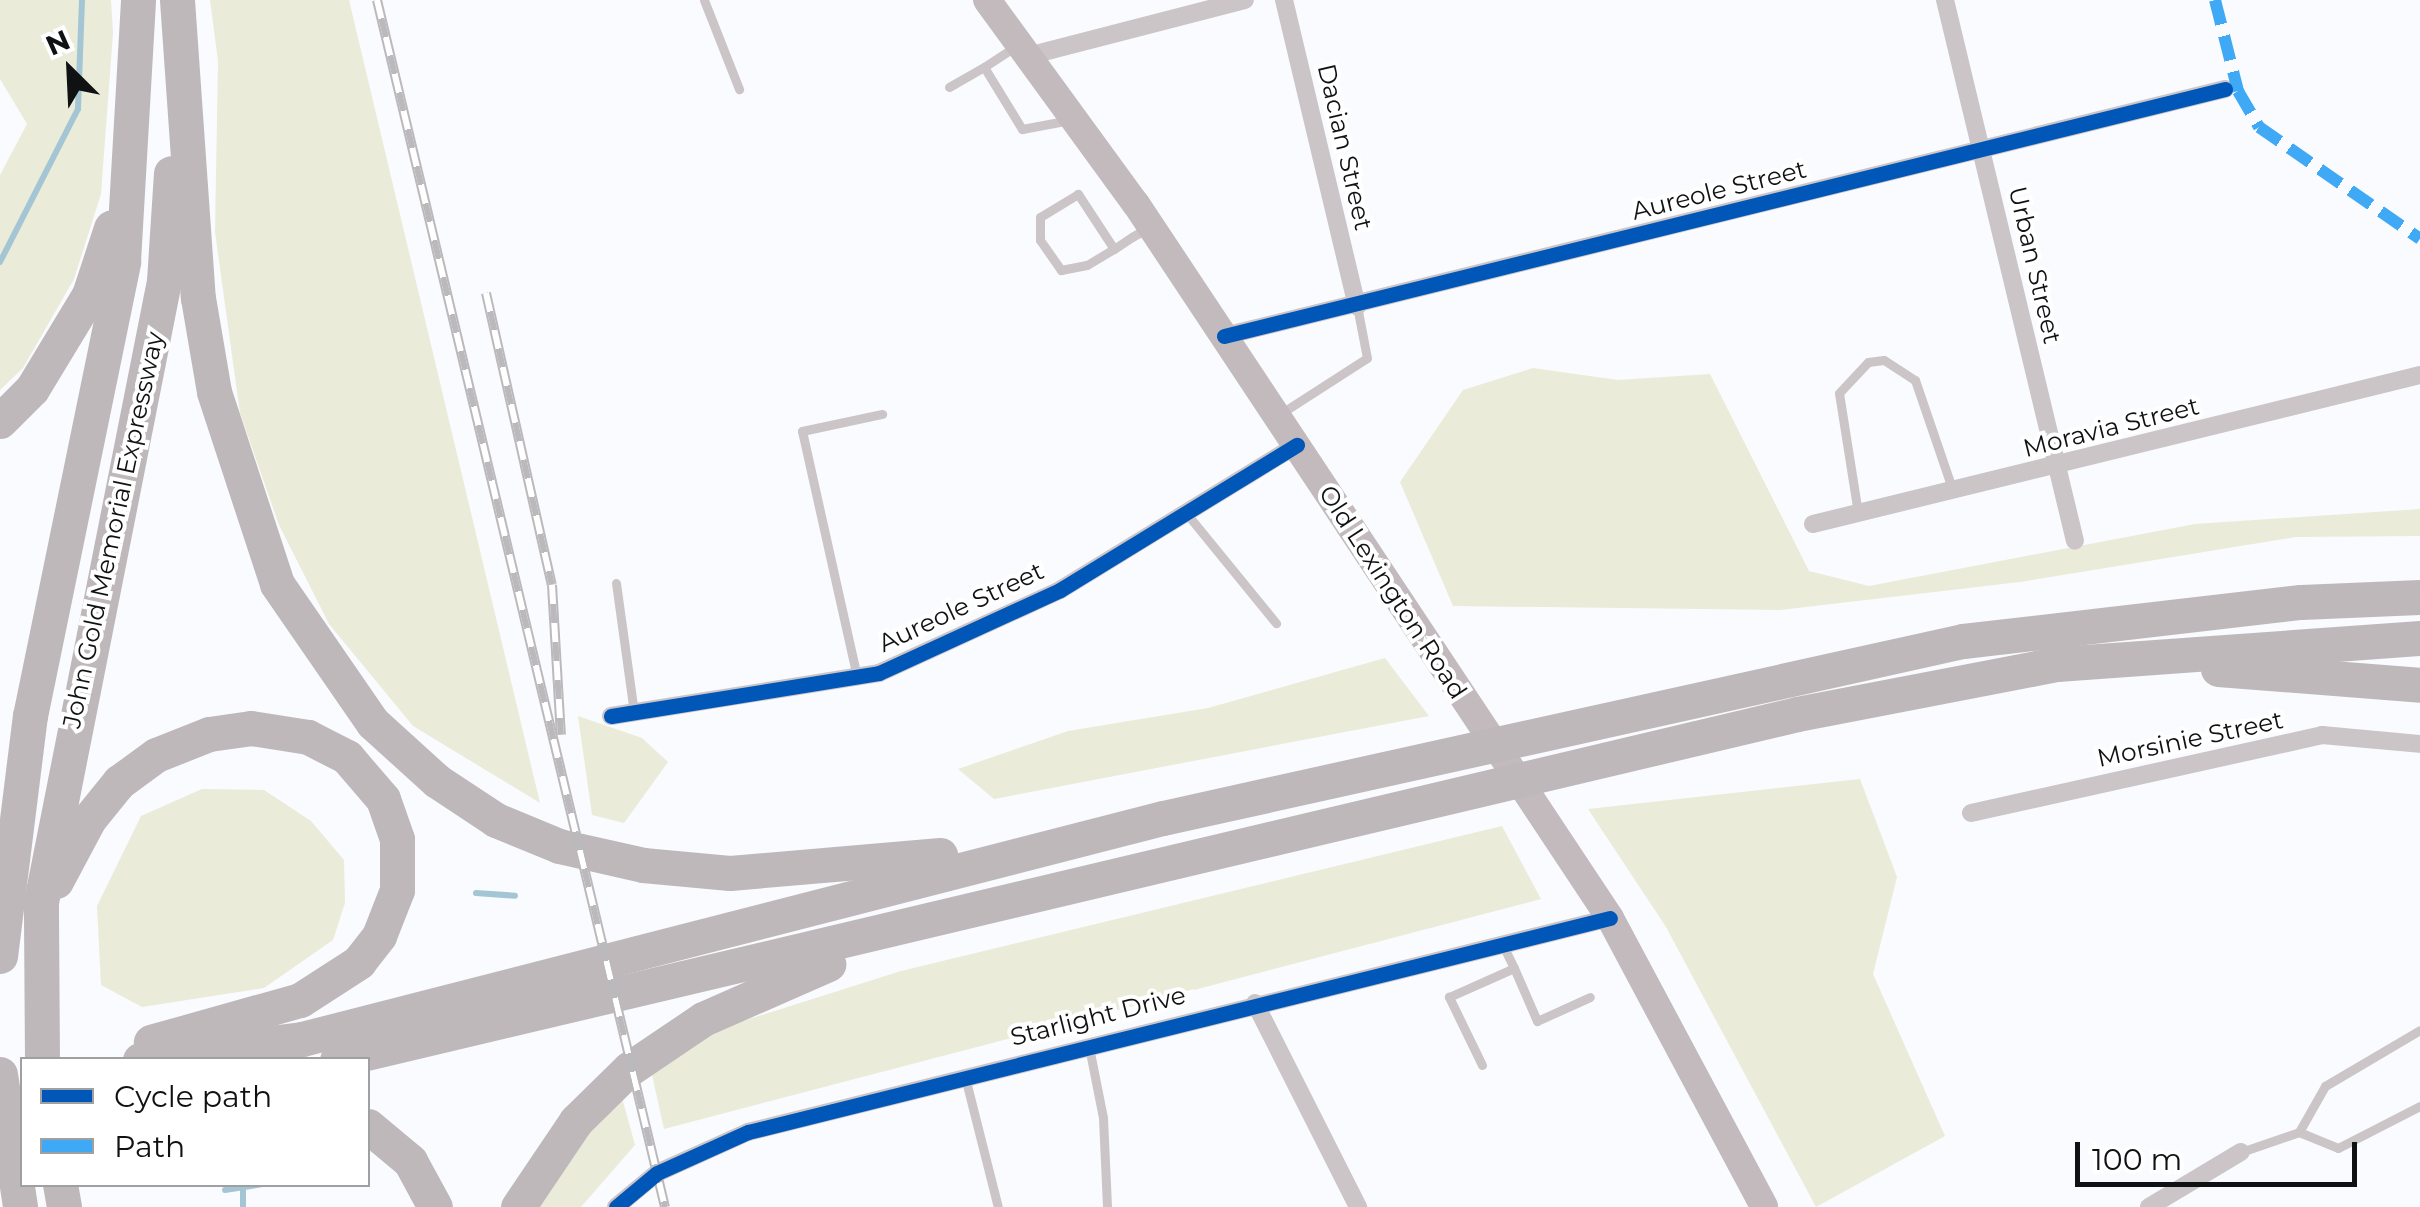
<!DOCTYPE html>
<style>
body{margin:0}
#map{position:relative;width:2420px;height:1207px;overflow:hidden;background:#f9fbfe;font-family:Montserrat,sans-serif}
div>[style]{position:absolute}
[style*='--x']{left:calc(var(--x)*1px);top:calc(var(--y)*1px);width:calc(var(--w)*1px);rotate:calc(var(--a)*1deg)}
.green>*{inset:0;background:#eaecd9}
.stream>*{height:6px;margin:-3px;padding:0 3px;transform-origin:3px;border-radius:3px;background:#a4c6d4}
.lane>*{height:9px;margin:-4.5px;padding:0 4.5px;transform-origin:4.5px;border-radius:4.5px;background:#cbc5c7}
.street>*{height:18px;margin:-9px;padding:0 9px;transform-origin:9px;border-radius:9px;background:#cbc5c7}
.secondary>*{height:28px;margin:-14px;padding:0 14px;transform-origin:14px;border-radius:14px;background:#c2babd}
.highway>*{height:35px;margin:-17.5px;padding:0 17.5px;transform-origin:17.5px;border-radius:17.5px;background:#bfb8bb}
.rail>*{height:10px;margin-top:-5px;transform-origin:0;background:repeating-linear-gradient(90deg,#fff 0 19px,#bbb9bb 0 38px);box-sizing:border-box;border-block:2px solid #bbb9bb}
.quiet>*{height:12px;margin-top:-6px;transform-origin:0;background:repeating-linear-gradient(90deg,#3fa9f5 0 25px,transparent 0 37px)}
.cycleway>*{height:15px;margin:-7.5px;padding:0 7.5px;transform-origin:7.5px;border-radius:7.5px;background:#0057b8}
span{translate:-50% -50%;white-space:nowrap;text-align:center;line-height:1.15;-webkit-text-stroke:8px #fff;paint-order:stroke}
.street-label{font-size:25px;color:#101113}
.legend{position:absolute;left:20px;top:1057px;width:350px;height:130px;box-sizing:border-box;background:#fff;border:2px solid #9fa0a1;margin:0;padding:12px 18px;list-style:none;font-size:30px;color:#101113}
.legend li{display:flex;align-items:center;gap:20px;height:50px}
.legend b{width:50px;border:2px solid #9fa0a1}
.north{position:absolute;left:20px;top:20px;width:100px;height:100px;-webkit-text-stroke:8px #fff;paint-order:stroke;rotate:336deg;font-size:28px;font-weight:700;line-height:40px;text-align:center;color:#101113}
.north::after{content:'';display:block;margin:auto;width:35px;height:45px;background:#101113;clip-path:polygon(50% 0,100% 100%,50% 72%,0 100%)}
.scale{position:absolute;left:2075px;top:1142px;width:282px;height:45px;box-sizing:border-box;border:5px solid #101113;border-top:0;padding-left:12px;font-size:30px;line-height:35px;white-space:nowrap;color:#101113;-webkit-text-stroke:8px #fff;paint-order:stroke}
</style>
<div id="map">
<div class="green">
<i style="clip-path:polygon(0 0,111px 0,113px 33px,101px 194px,74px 279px,23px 368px,0 390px,0 175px,27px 124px,0 79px)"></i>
<i style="clip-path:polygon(210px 0,349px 0,540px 803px,413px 726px,329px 624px,279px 525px,240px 413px,215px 232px,218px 61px)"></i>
<i style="clip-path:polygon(1533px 368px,1618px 380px,1710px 374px,1809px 571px,1869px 586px,2195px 524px,2420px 509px,2420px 536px,2296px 537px,2020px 582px,1780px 610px,1453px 606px,1400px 482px,1463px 390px)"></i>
<i style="clip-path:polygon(1385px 658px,1429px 716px,994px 799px,958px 769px,1068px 731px,1208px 708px)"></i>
<i style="clip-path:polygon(578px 716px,642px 738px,668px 762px,624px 823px,592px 815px)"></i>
<i style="clip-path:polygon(1860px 779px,1897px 877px,1873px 974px,1945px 1136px,1816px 1207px,1666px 927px,1588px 809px)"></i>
<i style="clip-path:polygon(202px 789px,264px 790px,311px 821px,344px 860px,345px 903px,333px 940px,264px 988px,142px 1007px,101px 985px,97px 906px,141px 816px)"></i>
<i style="clip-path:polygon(1502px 826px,1541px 899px,664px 1129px,652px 1075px,724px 1027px,901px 971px)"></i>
<i style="clip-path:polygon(621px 1094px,635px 1145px,581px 1207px,537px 1207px,580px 1138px)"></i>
</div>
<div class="stream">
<i style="--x:0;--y:262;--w:172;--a:-63"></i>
<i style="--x:78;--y:109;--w:109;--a:-87.9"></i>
<i style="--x:476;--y:893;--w:39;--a:4"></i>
<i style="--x:225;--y:1190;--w:39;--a:-9"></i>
<i style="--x:243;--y:1207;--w:19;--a:-90"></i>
</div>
<div class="lane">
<i style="--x:704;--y:0;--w:96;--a:68.5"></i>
<i style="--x:984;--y:67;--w:37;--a:-33"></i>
<i style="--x:949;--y:87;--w:40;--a:-29.7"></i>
<i style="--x:984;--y:67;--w:73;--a:58.5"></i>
<i style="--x:1022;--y:129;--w:49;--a:-10.6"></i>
<i style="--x:1114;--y:249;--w:66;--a:-123.2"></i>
<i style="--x:1078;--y:194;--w:44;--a:148.8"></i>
<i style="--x:1040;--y:217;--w:23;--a:90"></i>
<i style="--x:1040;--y:240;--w:37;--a:55"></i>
<i style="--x:1061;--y:270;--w:26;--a:-11"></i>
<i style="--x:1087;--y:265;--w:31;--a:-31"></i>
<i style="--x:1114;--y:249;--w:22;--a:-34"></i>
<i style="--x:1132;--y:237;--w:20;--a:-30"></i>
<i style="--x:1280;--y:414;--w:103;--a:-32.8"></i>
<i style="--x:1367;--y:358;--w:53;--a:-100.9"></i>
<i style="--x:1858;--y:513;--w:121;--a:-99"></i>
<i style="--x:1839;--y:393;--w:42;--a:-46.9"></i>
<i style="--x:1868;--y:362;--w:16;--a:-7"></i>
<i style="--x:1884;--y:360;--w:37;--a:33"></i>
<i style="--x:1915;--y:380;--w:117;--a:71.1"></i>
<i style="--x:1187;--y:514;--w:141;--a:50.8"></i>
<i style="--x:616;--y:583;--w:130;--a:82.1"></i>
<i style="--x:857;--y:677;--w:252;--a:-102.6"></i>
<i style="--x:802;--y:431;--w:82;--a:-12"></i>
<i style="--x:1514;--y:968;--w:58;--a:66.5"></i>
<i style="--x:1537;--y:1021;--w:58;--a:-24.4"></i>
<i style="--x:1089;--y:1047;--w:72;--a:78.8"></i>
<i style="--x:1103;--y:1118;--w:89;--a:87.4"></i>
<i style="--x:1482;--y:1065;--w:76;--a:-115.9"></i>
<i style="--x:1449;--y:997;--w:71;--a:-24"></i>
<i style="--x:1514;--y:968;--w:25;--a:-116"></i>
<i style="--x:965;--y:1077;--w:134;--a:75.8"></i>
<i style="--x:2299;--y:1132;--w:53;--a:-60.5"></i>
<i style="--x:2325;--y:1086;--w:110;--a:-30.5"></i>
<i style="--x:2241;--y:1152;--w:61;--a:-19"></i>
<i style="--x:2299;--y:1132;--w:42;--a:22.3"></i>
<i style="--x:2338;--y:1148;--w:92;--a:-27.1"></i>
</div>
<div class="street">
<i style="--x:1284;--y:0;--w:315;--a:76.6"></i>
<i style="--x:1945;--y:0;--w:556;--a:76.49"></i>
<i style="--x:1028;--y:56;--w:224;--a:-14.5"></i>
<i style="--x:1224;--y:336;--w:1031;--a:-13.86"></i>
<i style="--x:1813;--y:524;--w:625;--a:-13.79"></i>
<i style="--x:611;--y:716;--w:271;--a:-9.1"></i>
<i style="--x:879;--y:673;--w:199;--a:-24.6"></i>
<i style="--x:1060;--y:590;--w:278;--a:-31.5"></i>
<i style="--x:1971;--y:813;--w:360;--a:-12.5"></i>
<i style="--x:2322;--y:735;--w:98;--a:5.2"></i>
<i style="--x:1255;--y:1003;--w:229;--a:63.2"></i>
<i style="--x:616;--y:1207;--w:53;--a:-39.7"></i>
<i style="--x:657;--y:1173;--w:100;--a:-24.3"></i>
<i style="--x:748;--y:1132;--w:888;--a:-13.94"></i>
<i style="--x:2149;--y:1207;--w:107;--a:-30.9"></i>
</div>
<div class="secondary">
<i style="--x:987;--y:0;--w:253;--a:53.9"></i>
<i style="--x:1136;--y:204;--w:857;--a:56.42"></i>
<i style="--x:1610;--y:918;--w:327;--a:61.9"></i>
</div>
<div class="highway">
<i style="--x:177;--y:0;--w:299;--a:86"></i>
<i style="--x:198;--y:298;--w:95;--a:80.3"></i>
<i style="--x:214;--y:392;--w:202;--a:71.8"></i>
<i style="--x:277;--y:584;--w:169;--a:55.4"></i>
<i style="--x:373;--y:723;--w:86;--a:42.2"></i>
<i style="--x:437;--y:781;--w:71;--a:33.5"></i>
<i style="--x:496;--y:820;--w:68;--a:22.4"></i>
<i style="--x:559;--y:846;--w:86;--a:12.7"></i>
<i style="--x:643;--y:865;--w:87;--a:5.3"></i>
<i style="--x:730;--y:873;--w:211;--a:-4.9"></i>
<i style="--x:0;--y:421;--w:45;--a:-45"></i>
<i style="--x:32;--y:389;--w:110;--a:-58.8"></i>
<i style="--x:89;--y:295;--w:71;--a:-71.8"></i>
<i style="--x:2218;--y:669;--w:203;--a:4.5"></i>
<i style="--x:56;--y:881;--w:70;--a:-62"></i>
<i style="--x:89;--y:819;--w:48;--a:-51"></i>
<i style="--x:119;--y:782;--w:46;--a:-36.1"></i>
<i style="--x:156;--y:755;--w:57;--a:-21.6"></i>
<i style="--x:209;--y:734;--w:42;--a:-8.1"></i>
<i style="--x:251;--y:728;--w:58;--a:9"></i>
<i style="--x:308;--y:737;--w:44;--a:27.1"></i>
<i style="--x:347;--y:757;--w:55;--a:49.4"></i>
<i style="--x:383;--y:799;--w:42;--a:70.7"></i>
<i style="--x:397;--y:839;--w:51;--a:90"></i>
<i style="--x:397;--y:890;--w:49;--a:111.4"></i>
<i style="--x:379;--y:936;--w:33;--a:128"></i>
<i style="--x:359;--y:962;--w:70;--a:147.2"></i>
<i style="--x:300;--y:1000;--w:155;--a:164.3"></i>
<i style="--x:0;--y:956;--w:242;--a:-82.9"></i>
<i style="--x:30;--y:716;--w:464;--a:-78.4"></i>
<i style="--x:123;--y:261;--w:261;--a:-86.7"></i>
<i style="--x:42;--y:1060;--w:158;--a:-90.4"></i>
<i style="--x:41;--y:902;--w:633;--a:-78.8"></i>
<i style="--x:164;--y:281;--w:108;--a:-86.3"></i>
<i style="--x:140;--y:1060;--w:163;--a:-7.4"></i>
<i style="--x:302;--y:1039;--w:889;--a:-14.4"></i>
<i style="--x:1163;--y:818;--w:819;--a:-12.48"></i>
<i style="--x:1963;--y:641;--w:340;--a:-6.6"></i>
<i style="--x:2301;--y:602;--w:119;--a:-2.4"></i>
<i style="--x:337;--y:1060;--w:1500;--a:-13.33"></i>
<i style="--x:1797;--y:714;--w:265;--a:-10.9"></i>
<i style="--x:2057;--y:664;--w:364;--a:-4.1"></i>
<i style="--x:0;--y:1074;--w:134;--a:81.4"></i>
<i style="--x:368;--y:1126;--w:55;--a:39.8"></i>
<i style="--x:410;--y:1161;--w:52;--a:61.5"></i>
<i style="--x:60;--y:1184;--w:23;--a:80"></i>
<i style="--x:518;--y:1207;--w:104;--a:-56"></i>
<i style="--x:576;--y:1121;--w:74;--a:-44.5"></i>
<i style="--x:629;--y:1069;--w:89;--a:-34"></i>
<i style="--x:703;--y:1019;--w:137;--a:-23.7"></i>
</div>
<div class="rail">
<i style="--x:377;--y:0;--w:1241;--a:76.58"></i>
<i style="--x:486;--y:293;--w:299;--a:77.3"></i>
<i style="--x:552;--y:585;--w:150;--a:86.6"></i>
</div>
<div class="quiet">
<i style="--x:2215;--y:0;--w:94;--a:75.8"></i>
<i style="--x:2238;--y:91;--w:42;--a:59.7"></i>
<i style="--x:2259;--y:127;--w:196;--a:34.8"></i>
</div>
<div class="cycleway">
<i style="--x:1224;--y:336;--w:1031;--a:-13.86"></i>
<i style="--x:611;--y:716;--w:271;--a:-9.1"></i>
<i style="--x:879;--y:673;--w:199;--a:-24.6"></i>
<i style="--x:1060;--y:590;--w:278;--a:-31.5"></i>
<i style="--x:616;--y:1207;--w:53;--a:-39.7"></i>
<i style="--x:657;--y:1173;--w:100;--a:-24.3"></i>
<i style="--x:748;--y:1132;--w:888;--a:-13.94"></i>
</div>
<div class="street-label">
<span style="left:1345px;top:147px;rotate:77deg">Dacian Street</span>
<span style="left:1719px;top:190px;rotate:-14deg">Aureole Street</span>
<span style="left:2035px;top:265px;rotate:77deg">Urban Street</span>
<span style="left:2111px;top:427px;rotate:-14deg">Moravia Street</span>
<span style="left:113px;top:530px;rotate:-78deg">John Gold Memorial Expressway</span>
<span style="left:1393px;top:592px;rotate:57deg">Old Lexington Road</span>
<span style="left:961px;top:607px;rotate:-25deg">Aureole Street</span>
<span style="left:2190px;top:739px;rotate:-12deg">Morsinie Street</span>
<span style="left:1098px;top:1016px;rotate:-14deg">Starlight Drive</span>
</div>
<ul class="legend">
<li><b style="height:12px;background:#0057b8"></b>Cycle path</li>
<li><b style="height:12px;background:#3fa9f5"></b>Path</li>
</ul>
<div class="north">N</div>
<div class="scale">100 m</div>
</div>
